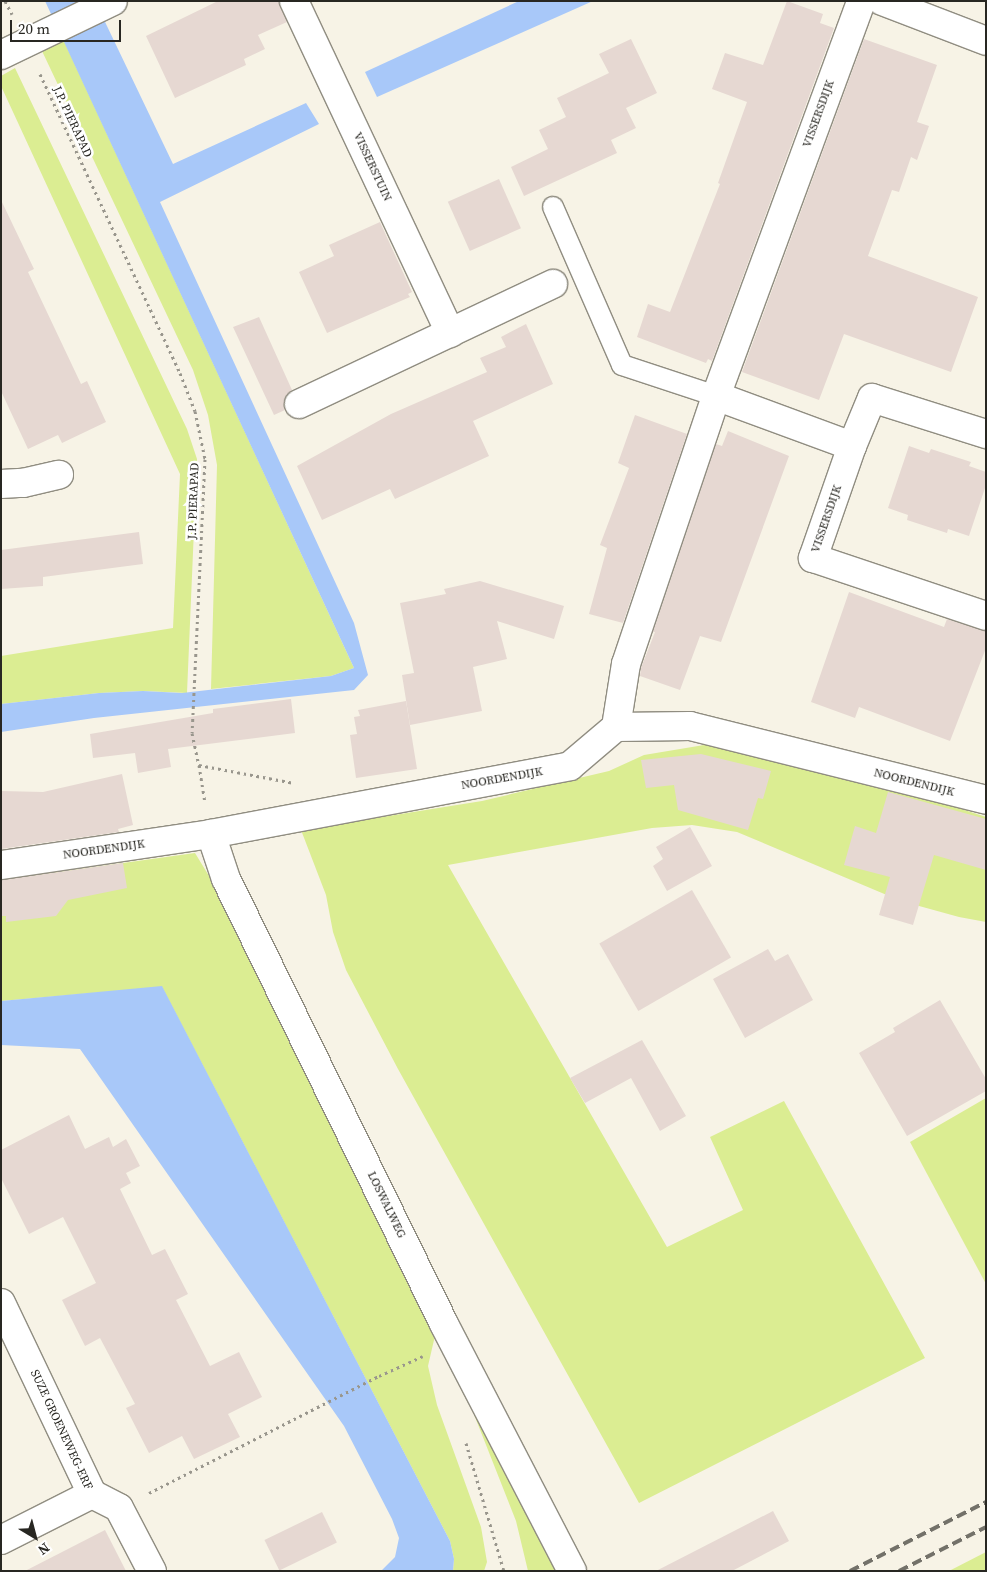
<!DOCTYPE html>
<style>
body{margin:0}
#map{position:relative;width:987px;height:1572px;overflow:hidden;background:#f7f3e6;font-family:"Source Serif 4",serif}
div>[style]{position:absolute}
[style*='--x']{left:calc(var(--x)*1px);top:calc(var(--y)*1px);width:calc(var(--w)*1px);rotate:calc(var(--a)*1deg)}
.green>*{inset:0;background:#dbed92}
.water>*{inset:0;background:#a8c8f9}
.building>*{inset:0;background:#e6d8d2;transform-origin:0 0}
.path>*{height:3px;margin-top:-1.5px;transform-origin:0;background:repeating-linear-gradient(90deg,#99968d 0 2.5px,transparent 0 6.5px)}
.roads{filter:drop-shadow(1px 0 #908d81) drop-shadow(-1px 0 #908d81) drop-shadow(0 1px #908d81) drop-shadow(0 -1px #908d81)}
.lane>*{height:20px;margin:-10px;padding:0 10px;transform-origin:10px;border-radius:10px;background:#fff}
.street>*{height:28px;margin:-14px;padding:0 14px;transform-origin:14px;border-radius:14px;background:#fff}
.rail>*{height:4px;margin-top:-2px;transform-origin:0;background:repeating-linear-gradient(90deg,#737169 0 10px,transparent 0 15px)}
span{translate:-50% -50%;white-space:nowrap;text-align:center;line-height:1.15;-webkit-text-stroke:5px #fff;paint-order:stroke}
.street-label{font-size:12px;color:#282722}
.frame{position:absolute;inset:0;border:2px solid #282722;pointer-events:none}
.north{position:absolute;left:10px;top:1512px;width:50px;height:50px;-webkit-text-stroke:4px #fff;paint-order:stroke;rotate:143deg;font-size:14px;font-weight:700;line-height:20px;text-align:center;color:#282722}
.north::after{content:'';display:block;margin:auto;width:18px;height:22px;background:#282722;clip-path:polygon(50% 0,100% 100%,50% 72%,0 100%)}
.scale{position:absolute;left:10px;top:20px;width:111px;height:22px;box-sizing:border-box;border:2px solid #282722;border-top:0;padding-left:6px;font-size:15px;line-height:18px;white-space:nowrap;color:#282722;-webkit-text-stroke:4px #fff;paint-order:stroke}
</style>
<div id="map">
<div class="green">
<i style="clip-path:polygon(64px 41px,354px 668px,331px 676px,211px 689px,217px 465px,208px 415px,193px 370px,42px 51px)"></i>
<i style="clip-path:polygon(15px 68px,187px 429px,197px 459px,187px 693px,143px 691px,99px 693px,1px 704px,1px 656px,173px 628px,180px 474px,1px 86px,1px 76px)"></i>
<i style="clip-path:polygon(722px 742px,889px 785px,986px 817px,986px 922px,959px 917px,901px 901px,737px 832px,692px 825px,652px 828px,448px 865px,667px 1247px,743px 1210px,710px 1137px,784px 1101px,925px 1358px,639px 1503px,398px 1069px,346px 970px,333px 932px,326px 895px,301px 830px,482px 801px,609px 771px,644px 755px)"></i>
<i style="clip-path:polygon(195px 853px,217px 889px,437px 1327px,428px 1366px,437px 1405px,481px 1527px,487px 1562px,484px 1571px,453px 1571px,454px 1559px,450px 1541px,162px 987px,1px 1001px,1px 880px)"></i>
<i style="clip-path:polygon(986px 1098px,986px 1284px,910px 1142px)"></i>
<i style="clip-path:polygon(447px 1346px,562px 1571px,528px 1571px,516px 1521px)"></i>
<i style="clip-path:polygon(986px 1552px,986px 1571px,949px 1571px)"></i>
</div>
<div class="water">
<i style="clip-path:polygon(45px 1px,95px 1px,173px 164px,306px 103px,319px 124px,160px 202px,354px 623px,368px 675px,354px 690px,94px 718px,1px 732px,1px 704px,99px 693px,143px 691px,182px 693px,331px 676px,354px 668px)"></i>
<i style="clip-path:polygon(519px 1px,593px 1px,377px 97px,365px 72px)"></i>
<i style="clip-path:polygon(162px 986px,450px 1541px,454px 1559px,453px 1571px,381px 1571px,395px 1557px,399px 1538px,392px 1519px,344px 1426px,80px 1049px,1px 1045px,1px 1001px)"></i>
</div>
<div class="building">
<i style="clip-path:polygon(218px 1px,279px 1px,287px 22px,258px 35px,265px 49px,244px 59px,246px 65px,175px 98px,146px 36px)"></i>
<i style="clip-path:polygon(787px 1px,823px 14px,820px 23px,834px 28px,712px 361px,708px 359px,706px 363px,637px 337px,648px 304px,670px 312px,720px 184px,718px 183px,747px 102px,712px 89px,725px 53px,763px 65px)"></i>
<i style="clip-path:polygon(631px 39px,657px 93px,626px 108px,636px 128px,611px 140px,617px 153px,524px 196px,511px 167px,548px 149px,539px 130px,566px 117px,557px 98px,609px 73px,599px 54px)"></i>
<i style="clip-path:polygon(864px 39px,937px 65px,917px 122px,929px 126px,917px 160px,911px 157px,899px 192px,892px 190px,868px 256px,978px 297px,951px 372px,844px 334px,819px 400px,742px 372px)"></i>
<i style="left:499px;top:179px;width:54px;height:56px;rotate:66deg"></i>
<i style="clip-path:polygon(1px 200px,34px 269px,28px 272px,81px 384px,87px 381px,106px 422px,62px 443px,58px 435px,28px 449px,1px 391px)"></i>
<i style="clip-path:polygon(380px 222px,412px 292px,408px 294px,410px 297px,327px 333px,299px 272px,334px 256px,329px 245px)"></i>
<i style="clip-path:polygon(259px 317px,292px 390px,286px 396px,284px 402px,285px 410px,274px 415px,233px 327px)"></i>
<i style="clip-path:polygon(526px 324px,553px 384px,473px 421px,489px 456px,395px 499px,390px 489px,322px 520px,297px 466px,391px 414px,487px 372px,480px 358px,506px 347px,501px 337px)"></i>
<i style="clip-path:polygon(635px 415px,687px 434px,623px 623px,589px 614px,607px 548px,600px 545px,629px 468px,618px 463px)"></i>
<i style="clip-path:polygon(728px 431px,789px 456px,721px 642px,700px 636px,680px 690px,640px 676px,641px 668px,655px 632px,653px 632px,716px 444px,722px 446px)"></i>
<i style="clip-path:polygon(909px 446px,929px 453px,931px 449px,971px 462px,969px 466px,986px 472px,986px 485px,969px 536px,948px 529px,947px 533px,907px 520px,908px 515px,888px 508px)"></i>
<i style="clip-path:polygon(139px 532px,143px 564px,43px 577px,43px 586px,1px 589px,1px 550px)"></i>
<i style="clip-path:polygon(480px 581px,564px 606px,554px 639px,497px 621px,507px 659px,473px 667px,482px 711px,410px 725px,402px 675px,414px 673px,400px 603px,446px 594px,444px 589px)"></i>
<i style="clip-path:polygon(849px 592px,944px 627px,947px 619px,986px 631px,986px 648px,950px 741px,859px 707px,855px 718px,811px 702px)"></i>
<i style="clip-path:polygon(291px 699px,295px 733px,168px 749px,171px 767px,138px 773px,135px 753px,93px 758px,90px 734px,213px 713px,213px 709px)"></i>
<i style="clip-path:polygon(406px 701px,417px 769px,356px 778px,350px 735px,357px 734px,354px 717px,360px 716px,358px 710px)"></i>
<i style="clip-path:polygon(701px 754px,771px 771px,763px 799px,758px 798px,748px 830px,678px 810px,674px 785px,646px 788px,641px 760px)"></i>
<i style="clip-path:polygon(122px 774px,133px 825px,118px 829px,119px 832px,1px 849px,1px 791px,43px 792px)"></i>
<i style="clip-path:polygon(888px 792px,986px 819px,986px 870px,934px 855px,913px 925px,879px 915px,890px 877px,844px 865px,855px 826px,876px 833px)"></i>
<i style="clip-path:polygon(690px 827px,712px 866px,667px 891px,653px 866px,663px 859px,656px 847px)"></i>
<i style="clip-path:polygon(123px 863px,127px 888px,68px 900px,56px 916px,6px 922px,6px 916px,1px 916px,1px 880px)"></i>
<i style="left:692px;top:890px;width:78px;height:107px;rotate:60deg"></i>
<i style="clip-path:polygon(768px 949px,775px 961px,788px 954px,813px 1000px,745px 1038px,713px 979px)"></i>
<i style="clip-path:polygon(940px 1000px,986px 1079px,986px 1091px,907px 1136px,859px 1053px,895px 1032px,893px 1028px)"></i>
<i style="clip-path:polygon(642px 1040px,686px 1116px,660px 1131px,631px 1078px,585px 1103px,570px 1078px)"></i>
<i style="clip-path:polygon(69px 1115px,85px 1149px,109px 1137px,113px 1147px,126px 1139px,140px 1166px,126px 1173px,131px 1183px,120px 1189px,152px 1255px,165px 1249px,188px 1294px,176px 1300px,210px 1366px,239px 1352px,262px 1397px,228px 1414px,240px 1437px,194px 1459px,182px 1436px,149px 1453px,126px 1408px,135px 1404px,100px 1338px,85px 1346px,62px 1300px,96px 1283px,63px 1217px,29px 1234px,1px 1178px,1px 1150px)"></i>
<i style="clip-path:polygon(773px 1511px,789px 1541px,732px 1571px,656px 1571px)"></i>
<i style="left:322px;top:1512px;width:34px;height:64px;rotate:64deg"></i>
<i style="clip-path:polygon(105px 1530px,126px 1571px,25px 1571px)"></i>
</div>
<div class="path">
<i style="--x:5;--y:1;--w:15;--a:62"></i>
<i style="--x:40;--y:74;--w:330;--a:64.9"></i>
<i style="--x:180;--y:373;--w:41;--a:68.5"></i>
<i style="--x:195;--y:411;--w:49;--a:78.2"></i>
<i style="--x:205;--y:459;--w:274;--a:92.7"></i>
<i style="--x:192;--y:733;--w:33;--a:78"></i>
<i style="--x:199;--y:765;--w:97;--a:10.7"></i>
<i style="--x:199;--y:765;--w:37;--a:81"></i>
<i style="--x:466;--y:1443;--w:134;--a:73.5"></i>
<i style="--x:149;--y:1493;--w:258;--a:-27"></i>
<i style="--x:379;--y:1376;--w:48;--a:-24.4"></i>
</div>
<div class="roads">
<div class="lane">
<i style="--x:553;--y:207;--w:172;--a:66.4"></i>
<i style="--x:622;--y:365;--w:99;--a:18.3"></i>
</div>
<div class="street">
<i style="--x:294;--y:1;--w:367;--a:64.8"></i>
<i style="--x:882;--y:1;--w:111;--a:21"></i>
<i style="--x:1;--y:55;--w:124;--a:-25.7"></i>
<i style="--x:716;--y:396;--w:145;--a:20.2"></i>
<i style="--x:852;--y:446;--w:119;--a:109.2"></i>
<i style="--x:813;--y:558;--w:182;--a:18.5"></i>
<i style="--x:299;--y:404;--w:281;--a:-25.3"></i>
<i style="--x:852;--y:446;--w:52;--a:-67.4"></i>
<i style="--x:872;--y:398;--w:120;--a:17.5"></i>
<i style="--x:1;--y:484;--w:22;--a:-3"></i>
<i style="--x:23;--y:483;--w:37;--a:-13"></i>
<i style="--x:616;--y:727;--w:64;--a:-81"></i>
<i style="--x:626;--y:664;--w:283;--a:-71.4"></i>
<i style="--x:716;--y:396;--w:421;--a:-69.8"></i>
<i style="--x:211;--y:834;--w:47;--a:71.6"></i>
<i style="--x:226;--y:879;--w:496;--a:63.9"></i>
<i style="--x:444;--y:1324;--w:278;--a:62.6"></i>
<i style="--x:1;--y:865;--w:212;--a:-8.4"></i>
<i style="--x:211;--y:834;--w:365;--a:-10.7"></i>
<i style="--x:570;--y:766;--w:60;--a:-40.3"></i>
<i style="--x:616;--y:727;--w:74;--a:-0.8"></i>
<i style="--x:690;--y:726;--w:305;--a:14"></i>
<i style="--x:1;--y:1303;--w:212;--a:64.5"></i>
<i style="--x:92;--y:1494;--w:102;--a:153.2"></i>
<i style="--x:92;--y:1494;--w:30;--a:27"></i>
<i style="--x:119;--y:1508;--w:71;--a:62.4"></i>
</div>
</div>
<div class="rail">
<i style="--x:850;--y:1571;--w:153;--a:-26.9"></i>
<i style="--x:899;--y:1571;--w:97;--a:-26.8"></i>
</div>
<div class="street-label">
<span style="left:819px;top:114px;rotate:-70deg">VISSERSDIJK</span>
<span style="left:72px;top:122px;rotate:65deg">J.P. PIERAPAD</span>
<span style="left:372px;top:167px;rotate:65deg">VISSERSTUIN</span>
<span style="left:194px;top:501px;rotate:-88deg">J.P. PIERAPAD</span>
<span style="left:827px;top:519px;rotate:-71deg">VISSERSDIJK</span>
<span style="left:502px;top:779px;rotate:-10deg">NOORDENDIJK</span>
<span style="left:914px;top:783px;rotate:14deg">NOORDENDIJK</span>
<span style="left:104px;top:850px;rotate:-8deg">NOORDENDIJK</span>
<span style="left:386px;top:1205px;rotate:64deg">LOSWALWEG</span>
<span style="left:61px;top:1430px;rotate:65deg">SUZE GROENEWEG-ERF</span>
</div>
<div class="frame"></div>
<div class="north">N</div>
<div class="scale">20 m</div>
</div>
